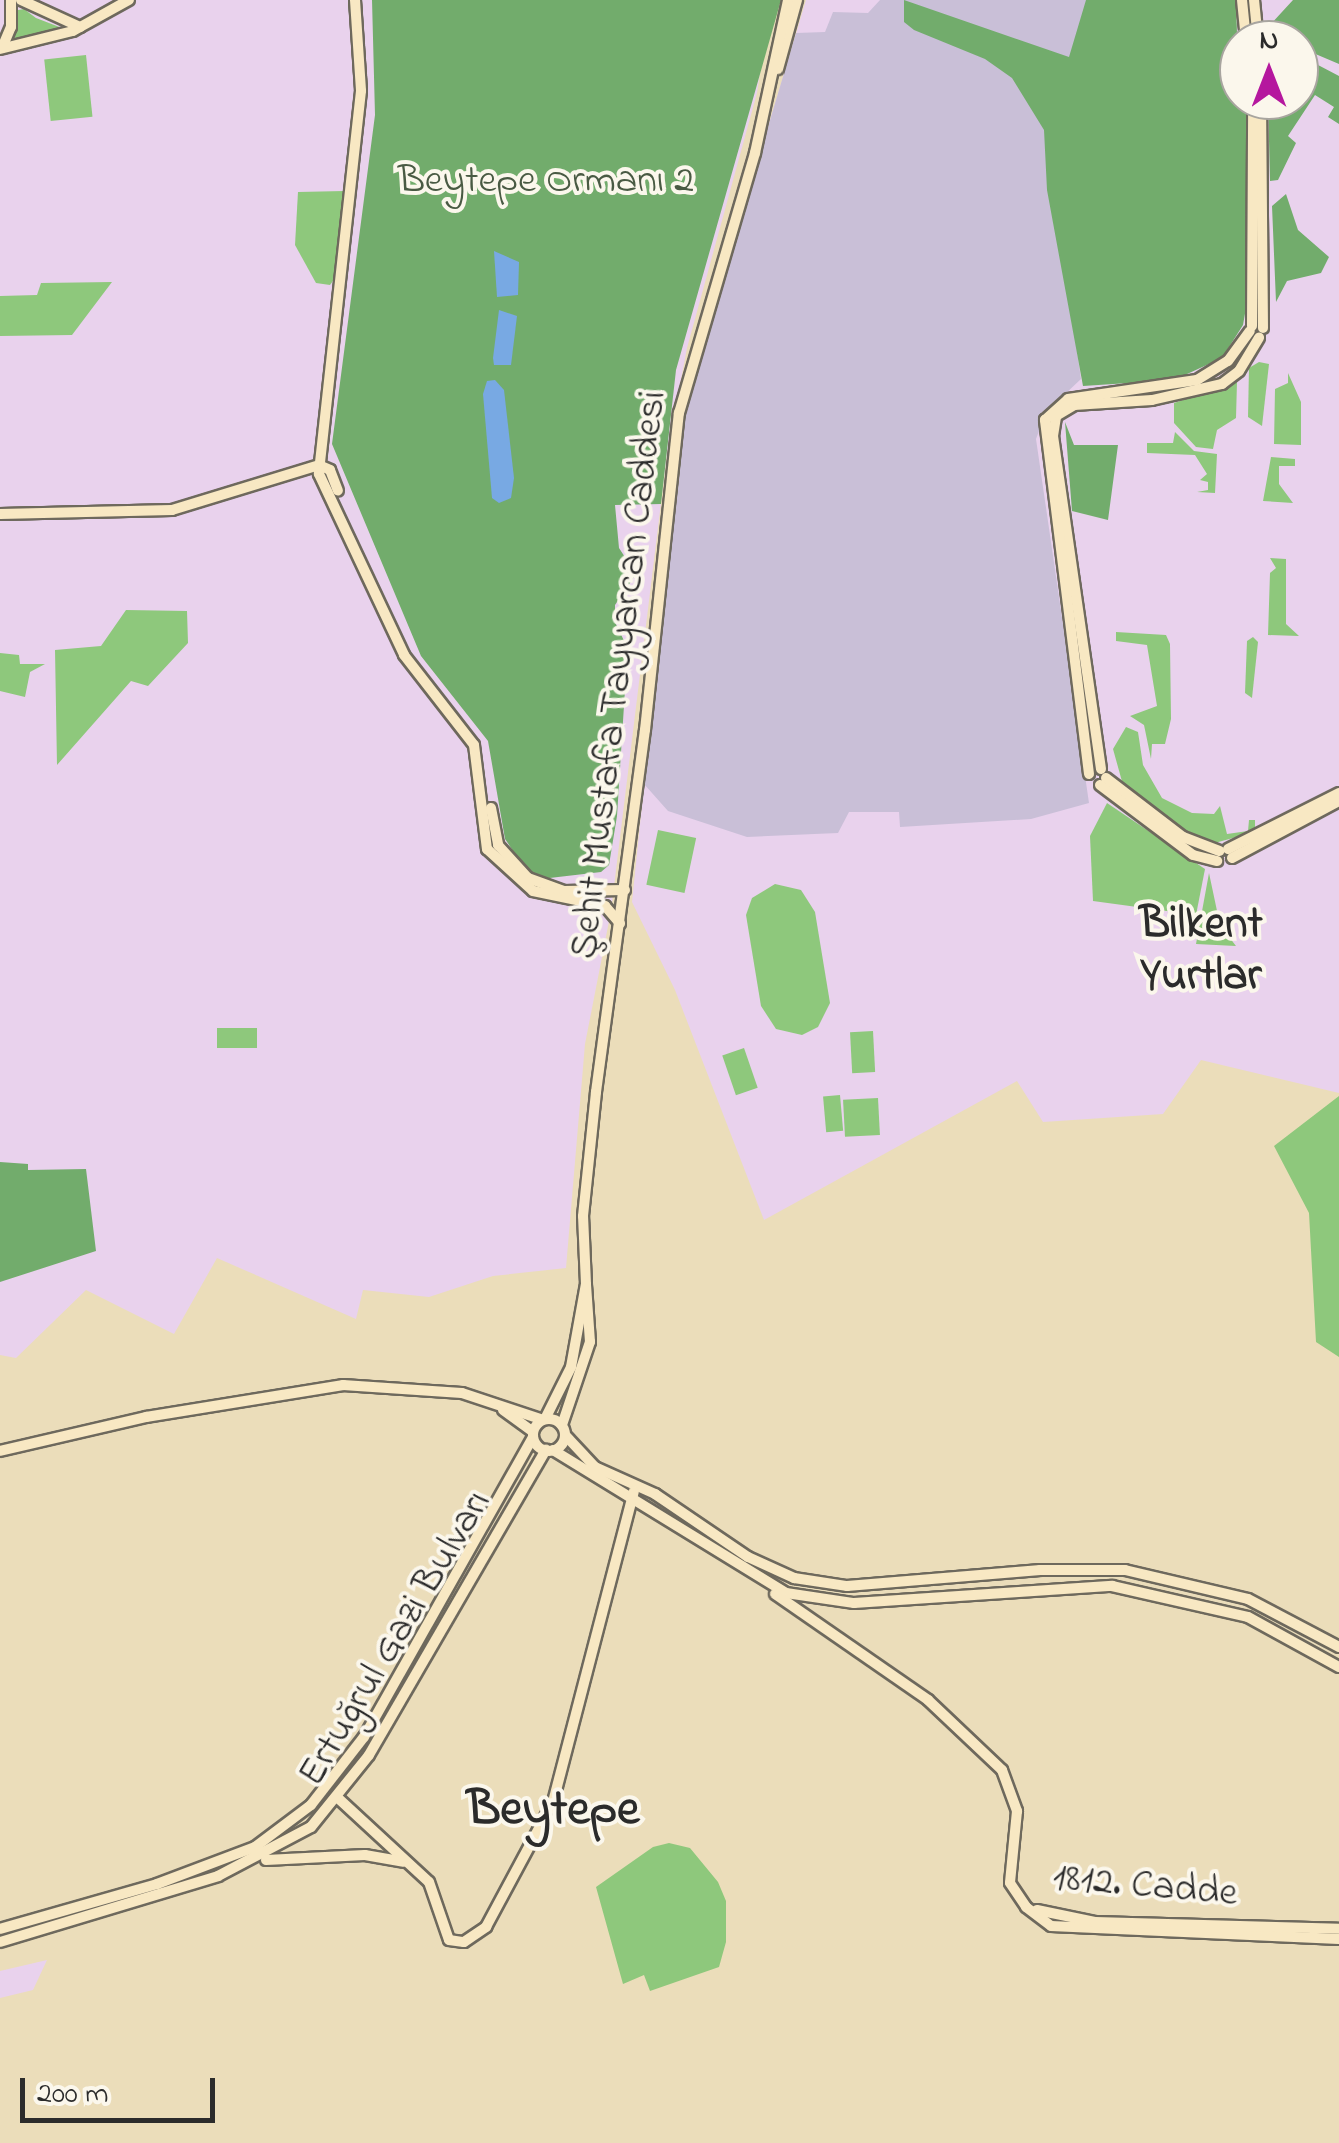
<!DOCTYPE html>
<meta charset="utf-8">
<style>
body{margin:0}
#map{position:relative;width:1339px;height:2143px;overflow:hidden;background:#ebddba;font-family:"Indie Flower",sans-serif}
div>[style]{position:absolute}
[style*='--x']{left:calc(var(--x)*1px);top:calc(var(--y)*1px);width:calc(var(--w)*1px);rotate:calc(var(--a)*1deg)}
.built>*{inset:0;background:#e9d2ed}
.industrial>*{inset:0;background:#c9bfd7}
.green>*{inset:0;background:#8ec87c;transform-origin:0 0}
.forest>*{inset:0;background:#72ac6c}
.water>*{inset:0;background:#78a9e3}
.roads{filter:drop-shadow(2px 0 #6e695d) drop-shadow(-2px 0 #6e695d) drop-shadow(0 2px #6e695d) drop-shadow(0 -2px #6e695d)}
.secondary>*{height:10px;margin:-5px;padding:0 5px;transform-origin:5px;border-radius:5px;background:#f8e8c3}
.secondary>.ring{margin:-5px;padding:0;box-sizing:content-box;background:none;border:10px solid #f8e8c3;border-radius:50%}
span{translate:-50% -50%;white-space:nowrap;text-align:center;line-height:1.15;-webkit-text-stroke:8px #fbf7ec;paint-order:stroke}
.park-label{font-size:40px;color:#495a43}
.street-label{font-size:40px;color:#2b2b2b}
.quarter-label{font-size:45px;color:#2b2b2b;font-weight:700}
.district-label{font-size:50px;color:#2b2b2b;font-weight:700}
.north{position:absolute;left:1219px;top:20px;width:100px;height:100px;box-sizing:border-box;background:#fbf7ec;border:2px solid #a8a59f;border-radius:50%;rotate:0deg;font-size:28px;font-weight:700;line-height:40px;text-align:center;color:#2b2b2b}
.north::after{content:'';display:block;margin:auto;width:35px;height:45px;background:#b5179e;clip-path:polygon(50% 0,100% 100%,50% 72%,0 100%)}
.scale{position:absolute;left:20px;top:2078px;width:195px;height:45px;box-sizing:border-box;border:5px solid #2b2b2b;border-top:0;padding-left:12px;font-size:30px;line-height:35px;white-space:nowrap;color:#2b2b2b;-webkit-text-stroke:8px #fbf7ec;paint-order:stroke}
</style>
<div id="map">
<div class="built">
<i style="clip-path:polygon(0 0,771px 0,757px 93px,687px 348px,667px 454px,611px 911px,585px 1044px,566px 1268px,493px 1276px,429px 1297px,363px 1290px,356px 1319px,217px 1258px,174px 1334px,86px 1290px,16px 1358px,0 1355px)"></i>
<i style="clip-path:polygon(evenodd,806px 0,1339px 0,1339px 1093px,1201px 1060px,1163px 1114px,1043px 1122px,1017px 1081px,764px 1220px,675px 990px,632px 902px,682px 416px,806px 0,1239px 40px,1299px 40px,1299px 100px,1239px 100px,1239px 40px)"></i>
<i style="clip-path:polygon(47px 1960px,33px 1990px,0 1998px,0 1971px)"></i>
</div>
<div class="industrial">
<i style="clip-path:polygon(880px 0,1097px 0,1060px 232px,1081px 379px,1046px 412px,1036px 439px,1089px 803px,1031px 819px,900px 827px,899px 812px,849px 812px,838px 833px,747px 837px,668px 811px,644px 784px,682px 416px,796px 33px,825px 32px,833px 12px,868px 13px)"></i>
</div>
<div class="green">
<i style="clip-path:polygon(24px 9px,36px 18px,62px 28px,11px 40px,18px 10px)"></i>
<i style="left:86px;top:55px;width:62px;height:42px;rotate:84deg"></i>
<i style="clip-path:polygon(344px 191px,335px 278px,330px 285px,316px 283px,295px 245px,298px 192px)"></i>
<i style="clip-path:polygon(112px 282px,72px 335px,0 336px,0 296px,37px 295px,41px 283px)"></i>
<i style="clip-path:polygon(1259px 362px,1269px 364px,1262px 426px,1248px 417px,1249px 368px)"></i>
<i style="clip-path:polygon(1288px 373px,1301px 402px,1301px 445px,1274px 444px,1275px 389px,1288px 383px)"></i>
<i style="clip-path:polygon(1237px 382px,1236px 418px,1217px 430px,1213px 449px,1196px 447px,1174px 423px,1174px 403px)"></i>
<i style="clip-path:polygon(1175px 432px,1194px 451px,1217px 454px,1215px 493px,1197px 492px,1208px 490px,1208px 482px,1200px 480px,1207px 474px,1195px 455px,1147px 453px,1147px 443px,1173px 443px)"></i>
<i style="clip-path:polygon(1271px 457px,1295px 459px,1295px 466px,1279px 466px,1279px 484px,1293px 503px,1263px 501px)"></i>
<i style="clip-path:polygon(1270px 558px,1286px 559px,1286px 624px,1299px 636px,1268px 635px,1270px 573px,1276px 568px)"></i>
<i style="clip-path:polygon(126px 610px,187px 611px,188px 643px,148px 686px,131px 681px,57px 765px,55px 650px,101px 646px)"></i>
<i style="clip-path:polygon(1116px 632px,1166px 635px,1170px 644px,1171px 719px,1165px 744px,1152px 744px,1151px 759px,1144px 725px,1130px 716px,1157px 706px,1147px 645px,1116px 641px)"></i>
<i style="clip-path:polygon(1253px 637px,1258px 642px,1252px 698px,1245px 693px,1247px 641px)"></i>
<i style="clip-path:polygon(0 653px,19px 655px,20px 664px,45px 664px,30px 672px,25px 697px,0 691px)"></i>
<i style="clip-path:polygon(1126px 727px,1138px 732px,1143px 765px,1162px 798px,1192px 813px,1214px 814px,1220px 806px,1227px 834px,1248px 831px,1249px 820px,1255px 820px,1255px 832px,1211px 844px,1186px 833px,1123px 785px,1113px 749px)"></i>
<i style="clip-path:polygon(1107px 803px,1205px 869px,1196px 915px,1093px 901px,1090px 836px)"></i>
<i style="left:658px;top:830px;width:39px;height:56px;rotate:12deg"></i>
<i style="clip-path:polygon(1209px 873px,1220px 925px,1236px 946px,1196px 944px)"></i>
<i style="clip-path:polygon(775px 884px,801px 890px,815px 912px,830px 1003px,818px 1027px,802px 1035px,776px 1029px,761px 1006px,746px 915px,752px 898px)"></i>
<i style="left:217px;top:1028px;width:40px;height:20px"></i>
<i style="left:873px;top:1031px;width:41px;height:23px;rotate:87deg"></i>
<i style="left:744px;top:1048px;width:42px;height:23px;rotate:71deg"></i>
<i style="left:840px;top:1095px;width:36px;height:17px;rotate:85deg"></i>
<i style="clip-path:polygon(1339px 1096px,1339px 1357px,1316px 1342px,1309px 1213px,1274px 1146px)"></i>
<i style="left:878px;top:1098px;width:37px;height:35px;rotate:87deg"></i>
<i style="clip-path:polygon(669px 1843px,690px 1848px,718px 1882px,726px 1901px,726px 1942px,719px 1967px,650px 1991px,644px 1975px,623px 1984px,596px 1887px,653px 1847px)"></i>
</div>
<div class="forest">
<i style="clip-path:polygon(372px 0,781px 0,676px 370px,661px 504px,615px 505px,619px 548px,636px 574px,615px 605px,615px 622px,627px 647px,626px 674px,617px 816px,609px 865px,601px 872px,541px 879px,524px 867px,505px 839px,488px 741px,421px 656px,332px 444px,375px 115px)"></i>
<i style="clip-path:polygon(904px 0,1069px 57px,1086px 0,1236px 0,1239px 100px,1248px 100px,1251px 280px,1243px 325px,1222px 358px,1174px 380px,1083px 386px,1047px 190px,1044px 130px,1012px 78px,985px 59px,914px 30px,904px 22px)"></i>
<i style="clip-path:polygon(1293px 0,1339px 0,1339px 64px,1299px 47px,1299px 40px,1271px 35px,1269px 26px)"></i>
<i style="clip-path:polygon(1299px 55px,1339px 76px,1339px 124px,1328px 117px,1334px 107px,1315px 95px,1288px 136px,1296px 143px,1278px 180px,1270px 181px,1268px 100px,1299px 100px)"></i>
<i style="clip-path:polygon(1286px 194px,1298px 230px,1329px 257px,1321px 273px,1287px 281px,1276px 302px,1272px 206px)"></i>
<i style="clip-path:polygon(1065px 422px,1074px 445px,1118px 445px,1108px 520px,1072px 511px)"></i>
<i style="clip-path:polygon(0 1162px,28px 1164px,28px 1170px,86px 1169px,96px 1251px,0 1282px)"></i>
</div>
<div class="water">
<i style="clip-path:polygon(494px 251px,519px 262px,518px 295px,497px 297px)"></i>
<i style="clip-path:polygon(499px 310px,517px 316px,511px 365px,494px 365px,493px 358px)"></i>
<i style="clip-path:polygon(495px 380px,504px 390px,514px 478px,511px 498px,499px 503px,492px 498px,483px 394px,487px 381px)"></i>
</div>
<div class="roads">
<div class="secondary">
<i style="--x:21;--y:0;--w:65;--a:24.6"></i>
<i style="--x:355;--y:0;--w:91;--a:86.2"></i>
<i style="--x:361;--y:91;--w:385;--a:96.3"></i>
<i style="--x:319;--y:474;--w:200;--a:64.8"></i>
<i style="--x:404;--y:655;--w:114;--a:52.1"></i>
<i style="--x:474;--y:745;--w:105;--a:82.9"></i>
<i style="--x:487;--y:849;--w:62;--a:42.4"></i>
<i style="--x:533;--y:891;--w:74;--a:11.8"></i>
<i style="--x:605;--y:906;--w:23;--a:49"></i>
<i style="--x:1242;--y:0;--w:40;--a:84.3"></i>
<i style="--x:1254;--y:0;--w:40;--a:84.3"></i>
<i style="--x:2;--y:48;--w:23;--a:-67"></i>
<i style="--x:11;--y:27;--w:27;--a:-90"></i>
<i style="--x:0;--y:49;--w:75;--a:-13.9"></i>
<i style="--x:73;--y:31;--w:64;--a:-29"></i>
<i style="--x:778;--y:69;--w:72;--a:-74.6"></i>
<i style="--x:1261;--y:100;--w:228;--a:89.5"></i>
<i style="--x:1252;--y:326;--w:226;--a:-89.7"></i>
<i style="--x:319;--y:465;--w:12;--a:24"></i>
<i style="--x:330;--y:470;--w:22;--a:69"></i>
<i style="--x:0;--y:514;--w:172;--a:-1.3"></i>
<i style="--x:172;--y:510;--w:154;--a:-17"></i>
<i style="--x:1101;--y:769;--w:336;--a:-98.2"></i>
<i style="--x:1053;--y:436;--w:20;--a:-81"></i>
<i style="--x:1056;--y:416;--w:21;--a:-31"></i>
<i style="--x:1074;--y:405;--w:78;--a:-3.7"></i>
<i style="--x:1152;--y:400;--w:72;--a:-12.9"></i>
<i style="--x:1222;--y:384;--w:21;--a:-37"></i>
<i style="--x:1239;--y:371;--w:39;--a:-59"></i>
<i style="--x:1089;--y:774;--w:357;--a:-97.1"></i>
<i style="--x:1045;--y:420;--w:31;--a:-42"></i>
<i style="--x:1068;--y:399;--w:130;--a:-8.4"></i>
<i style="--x:1197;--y:380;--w:36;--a:-32"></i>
<i style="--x:1228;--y:361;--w:37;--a:-54"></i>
<i style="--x:1106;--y:778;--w:97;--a:37.5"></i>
<i style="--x:1183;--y:837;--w:39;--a:21"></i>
<i style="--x:1100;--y:785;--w:116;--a:37"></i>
<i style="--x:1193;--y:855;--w:25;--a:14"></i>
<i style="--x:491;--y:808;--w:38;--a:79"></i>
<i style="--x:498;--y:845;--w:45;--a:47.7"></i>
<i style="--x:528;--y:878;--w:38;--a:20"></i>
<i style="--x:564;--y:891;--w:61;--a:-0.9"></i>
<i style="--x:1228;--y:849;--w:124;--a:-26.8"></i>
<i style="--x:1232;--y:858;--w:121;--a:-28"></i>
<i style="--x:503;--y:1410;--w:37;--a:36"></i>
<i class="ring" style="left:533px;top:1419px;width:22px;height:22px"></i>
<i style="--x:545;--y:1419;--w:58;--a:-63.4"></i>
<i style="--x:571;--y:1367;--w:84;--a:-79.8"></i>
<i style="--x:586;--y:1284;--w:68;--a:-92.5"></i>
<i style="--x:583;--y:1216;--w:125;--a:-84"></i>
<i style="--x:596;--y:1092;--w:365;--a:-82.3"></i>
<i style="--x:645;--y:730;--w:319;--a:-83.9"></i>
<i style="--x:679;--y:413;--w:271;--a:-73.7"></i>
<i style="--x:755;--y:153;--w:157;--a:-77.8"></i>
<i style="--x:562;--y:1425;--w:88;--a:-71.4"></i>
<i style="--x:590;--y:1342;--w:57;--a:-94"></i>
<i style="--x:565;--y:1435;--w:44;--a:46.8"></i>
<i style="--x:595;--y:1467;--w:66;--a:24.2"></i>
<i style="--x:655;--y:1494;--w:112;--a:34.1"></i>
<i style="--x:748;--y:1557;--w:51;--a:24.5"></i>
<i style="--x:794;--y:1578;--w:54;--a:8.6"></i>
<i style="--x:847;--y:1586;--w:194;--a:-4.7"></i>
<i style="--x:1040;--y:1570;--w:85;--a:0"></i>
<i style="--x:1125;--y:1570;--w:126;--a:13.3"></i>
<i style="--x:1248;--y:1599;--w:103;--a:27.8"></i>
<i style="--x:553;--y:1450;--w:273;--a:31.5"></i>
<i style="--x:786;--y:1593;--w:69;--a:8.4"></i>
<i style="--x:854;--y:1603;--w:259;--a:-3.8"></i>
<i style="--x:1112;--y:1586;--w:139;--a:12.8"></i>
<i style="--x:1248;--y:1617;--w:104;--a:28.8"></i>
<i style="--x:0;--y:1451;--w:150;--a:-13.1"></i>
<i style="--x:146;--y:1417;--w:200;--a:-9.2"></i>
<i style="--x:343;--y:1385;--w:119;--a:3.8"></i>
<i style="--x:462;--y:1393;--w:85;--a:18.4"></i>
<i style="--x:775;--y:1594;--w:186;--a:34.7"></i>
<i style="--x:928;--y:1700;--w:102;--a:43.4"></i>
<i style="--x:1002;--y:1770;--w:44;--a:69.9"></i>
<i style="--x:1017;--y:1811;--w:72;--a:95.6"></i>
<i style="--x:1010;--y:1883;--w:29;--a:56"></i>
<i style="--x:1026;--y:1907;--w:31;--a:37"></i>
<i style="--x:1051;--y:1926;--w:288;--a:2.6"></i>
<i style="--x:339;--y:1799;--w:122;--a:42.7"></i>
<i style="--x:429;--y:1882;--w:61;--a:71"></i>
<i style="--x:449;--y:1940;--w:15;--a:8"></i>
<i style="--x:464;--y:1942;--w:27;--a:-34"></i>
<i style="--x:486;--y:1927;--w:142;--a:-61.8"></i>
<i style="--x:553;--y:1802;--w:321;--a:-75.4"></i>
<i style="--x:266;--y:1860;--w:99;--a:-2.9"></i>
<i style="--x:365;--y:1855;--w:39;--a:10"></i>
<i style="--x:1037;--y:1910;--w:59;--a:11.7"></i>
<i style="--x:1095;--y:1922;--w:244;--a:1.6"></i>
<i style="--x:0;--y:1929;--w:163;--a:-16"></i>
<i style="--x:157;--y:1884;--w:105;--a:-20.7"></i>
<i style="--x:255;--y:1847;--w:70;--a:-36.9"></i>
<i style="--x:311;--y:1805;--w:86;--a:-52.1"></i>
<i style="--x:364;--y:1737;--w:344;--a:-60.6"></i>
<i style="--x:0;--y:1942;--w:228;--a:-16.8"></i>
<i style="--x:218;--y:1876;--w:105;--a:-27.8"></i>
<i style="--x:311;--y:1827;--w:92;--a:-51.1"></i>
<i style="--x:369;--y:1755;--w:353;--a:-59.9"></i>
</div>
</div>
<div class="park-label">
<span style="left:546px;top:182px">Beytepe Ormanı 2</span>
</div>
<div class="street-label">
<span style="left:620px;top:675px;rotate:-83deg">Şehit Mustafa Tayyarcan Caddesi</span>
<span style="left:396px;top:1639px;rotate:-59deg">Ertuğrul Gazi Bulvarı</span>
<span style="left:1145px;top:1887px;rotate:5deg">1812. Cadde</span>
</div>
<div class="quarter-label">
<span style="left:1201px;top:952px">Bilkent<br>Yurtlar</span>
</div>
<div class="district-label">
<span style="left:553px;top:1811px">Beytepe</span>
</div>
<div class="north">N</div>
<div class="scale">200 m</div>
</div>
